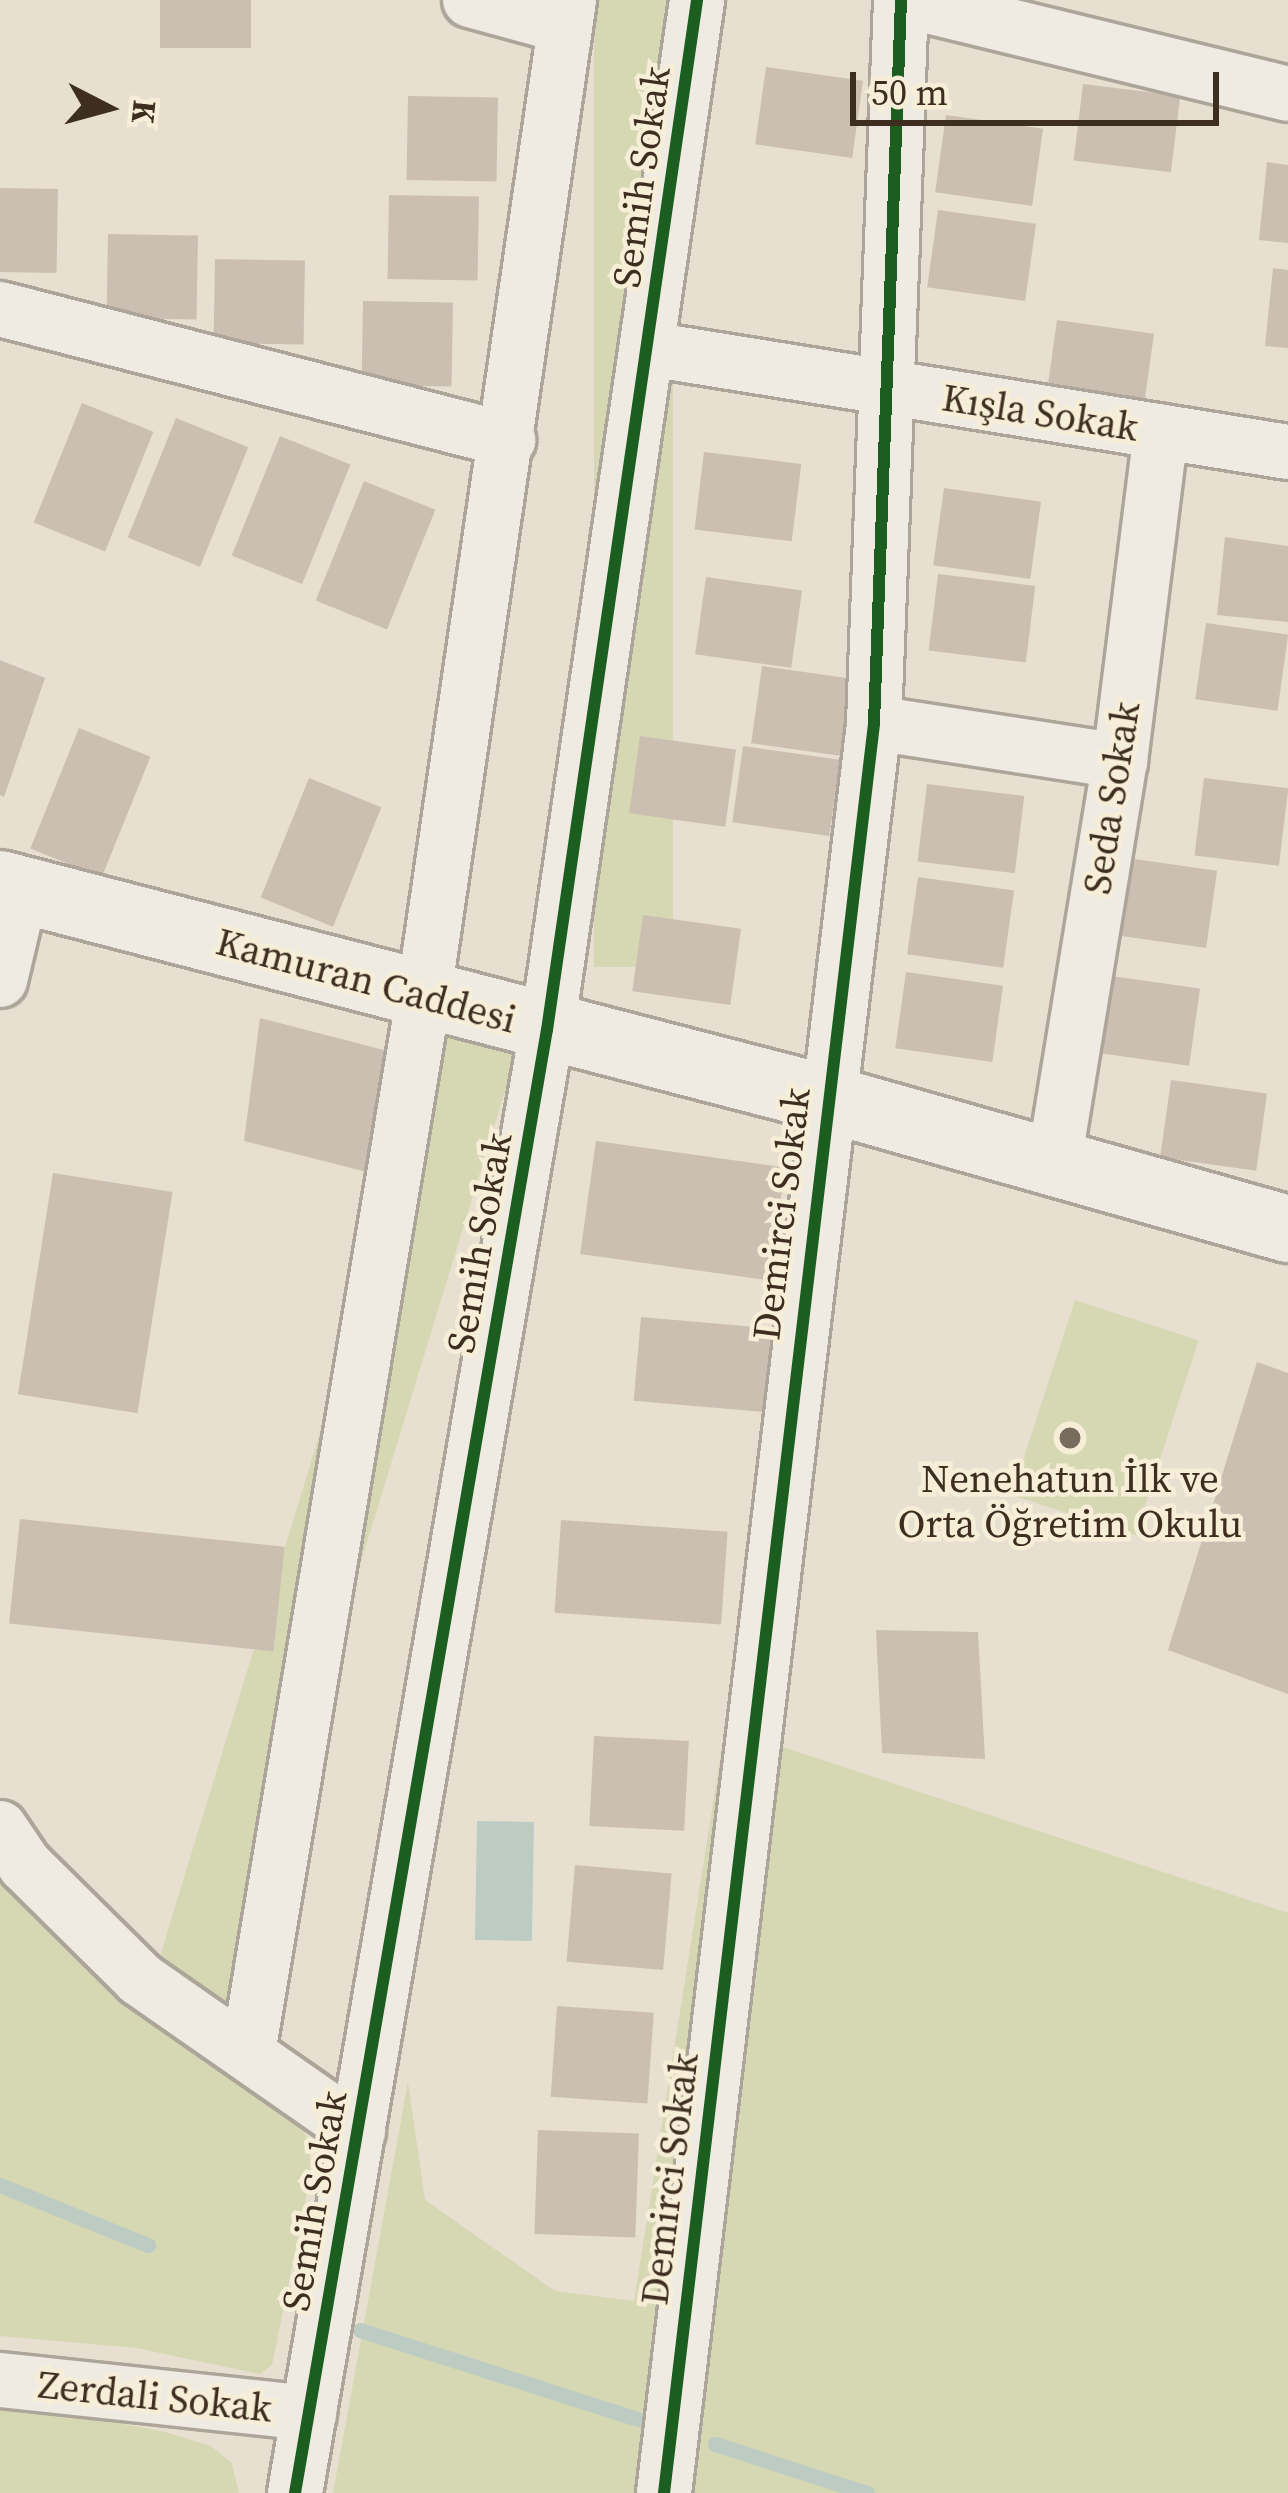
<!DOCTYPE html>
<meta charset="utf-8">
<style>
body{margin:0}
#map{position:relative;width:1288px;height:2493px;overflow:hidden;background:#e7e0d1;font-family:"Source Serif 4",serif}
div>[style]{position:absolute}
[style*='--x']{left:calc(var(--x)*1px);top:calc(var(--y)*1px);width:calc(var(--w)*1px);rotate:calc(var(--a)*1deg)}
.green>*{inset:0;background:#d6d7b3;transform-origin:0 0}
.water>*{inset:0;background:#bcccc2;transform-origin:0 0}
.stream>*{height:15px;margin:-7.5px;padding:0 7.5px;transform-origin:7.5px;border-radius:7.5px;background:#bcccc2}
.building>*{inset:0;background:#cbbfb2;transform-origin:0 0}
.roads{filter:drop-shadow(3px 0 #ada599) drop-shadow(-3px 0 #ada599) drop-shadow(0 3px #ada599) drop-shadow(0 -3px #ada599)}
.street>*{height:54px;margin:-27px;padding:0 27px;transform-origin:27px;border-radius:27px;background:#efebe3}
.secondary>*{height:66px;margin:-33px;padding:0 33px;transform-origin:33px;border-radius:33px;background:#efebe3}
.cycleway>*{height:12px;margin:-6px;padding:0 6px;transform-origin:6px;border-radius:6px;background:#1b5e20}
.dots>*{width:33px;height:33px;translate:-50% -50%;box-sizing:border-box;border:6px solid #f7eed8;border-radius:50%}
span{translate:-50% -50%;white-space:nowrap;text-align:center;line-height:1.15;-webkit-text-stroke:9px #f7eed8;paint-order:stroke}
.street-label{font-size:39px;color:#3d2e20}
.poi-label{font-size:39px;color:#3d2e20}
.north{position:absolute;left:48px;top:48px;width:120px;height:120px;-webkit-text-stroke:9px #f7eed8;paint-order:stroke;rotate:96deg;font-size:33px;font-weight:700;line-height:48px;text-align:center;color:#3d2e20}
.north::after{content:'';display:block;margin:auto;width:42px;height:54px;background:#3d2e20;clip-path:polygon(50% 0,100% 100%,50% 72%,0 100%)}
.scale{position:absolute;left:850px;top:72px;width:369px;height:54px;box-sizing:border-box;border:6px solid #3d2e20;border-top:0;padding-left:15px;font-size:36px;line-height:42px;white-space:nowrap;color:#3d2e20;-webkit-text-stroke:9px #f7eed8;paint-order:stroke}
</style>
<div id="map">
<div class="green">
<i style="left:594px;top:0;width:79px;height:967px"></i>
<i style="left:444px;top:1027px;width:77px;height:1030px;rotate:17deg"></i>
<i style="left:1075px;top:1300px;width:130px;height:205px;rotate:18deg"></i>
<i style="clip-path:polygon(725px 1728px,1288px 1913px,1288px 2493px,333px 2493px,408px 2082px,425px 2200px,555px 2291px,634px 2301px)"></i>
<i style="clip-path:polygon(0 1879px,124px 1997px,295px 2120px,310px 2141px,310px 2179px,272px 2365px,260px 2374px,136px 2348px,0 2336px)"></i>
<i style="clip-path:polygon(0 2402px,162px 2431px,211px 2446px,232px 2463px,239px 2493px,0 2493px)"></i>
</div>
<div class="water">
<i style="left:477px;top:1821px;width:57px;height:119px;rotate:1deg"></i>
</div>
<div class="stream">
<i style="--x:0;--y:2185;--w:160;--a:22.1"></i>
<i style="--x:360;--y:2330;--w:291;--a:17.8"></i>
<i style="--x:715;--y:2444;--w:160;--a:17.9"></i>
</div>
<div class="building">
<i style="left:160px;top:0;width:91px;height:48px"></i>
<i style="left:766px;top:67px;width:98px;height:78px;rotate:8deg"></i>
<i style="left:1083px;top:84px;width:98px;height:77px;rotate:7deg"></i>
<i style="left:408px;top:96px;width:90px;height:84px;rotate:1deg"></i>
<i style="left:946px;top:115px;width:98px;height:78px;rotate:8deg"></i>
<i style="clip-path:polygon(1267px 162px,1288px 165px,1288px 243px,1259px 240px)"></i>
<i style="left:0;top:188px;width:58px;height:84px;rotate:1deg"></i>
<i style="left:389px;top:195px;width:90px;height:84px;rotate:1deg"></i>
<i style="left:938px;top:210px;width:99px;height:78px;rotate:8deg"></i>
<i style="left:108px;top:234px;width:90px;height:84px;rotate:1deg"></i>
<i style="left:215px;top:259px;width:90px;height:84px;rotate:1deg"></i>
<i style="clip-path:polygon(1273px 268px,1288px 270px,1288px 348px,1265px 346px)"></i>
<i style="left:363px;top:301px;width:90px;height:84px;rotate:1deg"></i>
<i style="left:1057px;top:320px;width:98px;height:78px;rotate:8deg"></i>
<i style="left:82px;top:403px;width:77px;height:129px;rotate:22deg"></i>
<i style="left:176px;top:418px;width:78px;height:129px;rotate:22deg"></i>
<i style="left:280px;top:436px;width:76px;height:129px;rotate:22deg"></i>
<i style="left:704px;top:452px;width:98px;height:78px;rotate:7deg"></i>
<i style="left:364px;top:481px;width:77px;height:129px;rotate:22deg"></i>
<i style="left:944px;top:488px;width:98px;height:78px;rotate:8deg"></i>
<i style="clip-path:polygon(1225px 537px,1288px 546px,1288px 622px,1217px 615px)"></i>
<i style="left:938px;top:574px;width:98px;height:77px;rotate:7deg"></i>
<i style="left:706px;top:577px;width:97px;height:78px;rotate:8deg"></i>
<i style="left:1206px;top:623px;width:83px;height:77px;rotate:8deg"></i>
<i style="clip-path:polygon(0 660px,45px 678px,4px 797px,0 795px)"></i>
<i style="left:762px;top:666px;width:98px;height:78px;rotate:8deg"></i>
<i style="left:79px;top:728px;width:77px;height:130px;rotate:22deg"></i>
<i style="left:640px;top:736px;width:97px;height:78px;rotate:8deg"></i>
<i style="left:743px;top:746px;width:98px;height:77px;rotate:8deg"></i>
<i style="left:309px;top:778px;width:78px;height:129px;rotate:22deg"></i>
<i style="left:1204px;top:778px;width:85px;height:78px;rotate:7deg"></i>
<i style="left:927px;top:784px;width:98px;height:78px;rotate:7deg"></i>
<i style="left:1120px;top:857px;width:98px;height:78px;rotate:8deg"></i>
<i style="left:918px;top:877px;width:97px;height:78px;rotate:8deg"></i>
<i style="left:643px;top:915px;width:99px;height:77px;rotate:8deg"></i>
<i style="left:906px;top:972px;width:98px;height:77px;rotate:8deg"></i>
<i style="left:1104px;top:975px;width:97px;height:78px;rotate:8deg"></i>
<i style="clip-path:polygon(260px 1018px,388px 1051px,375px 1174px,244px 1141px)"></i>
<i style="left:1171px;top:1080px;width:97px;height:78px;rotate:8deg"></i>
<i style="left:596px;top:1141px;width:191px;height:114px;rotate:8deg"></i>
<i style="left:53px;top:1173px;width:121px;height:224px;rotate:9deg"></i>
<i style="left:641px;top:1317px;width:131px;height:84px;rotate:5deg"></i>
<i style="clip-path:polygon(1257px 1362px,1288px 1373px,1288px 1694px,1168px 1650px)"></i>
<i style="left:20px;top:1519px;width:266px;height:105px;rotate:6deg"></i>
<i style="left:561px;top:1520px;width:167px;height:93px;rotate:4deg"></i>
<i style="clip-path:polygon(876px 1630px,978px 1632px,985px 1759px,882px 1753px)"></i>
<i style="left:594px;top:1736px;width:95px;height:90px;rotate:3deg"></i>
<i style="left:575px;top:1865px;width:97px;height:97px;rotate:5deg"></i>
<i style="left:557px;top:2006px;width:97px;height:91px;rotate:4deg"></i>
<i style="left:538px;top:2130px;width:101px;height:104px;rotate:2deg"></i>
</div>
<div class="roads">
<div class="street">
<i style="--x:470;--y:0;--w:98;--a:15.3"></i>
<i style="--x:903;--y:0;--w:396;--a:13.7"></i>
<i style="--x:0;--y:309;--w:525;--a:14.46"></i>
<i style="--x:649;--y:349;--w:647;--a:9.16"></i>
<i style="--x:874;--y:723;--w:249;--a:8.8"></i>
<i style="--x:0;--y:980;--w:91;--a:-76.7"></i>
<i style="--x:1054;--y:1163;--w:407;--a:-80.7"></i>
<i style="--x:1120;--y:761;--w:332;--a:-82.9"></i>
<i style="--x:0;--y:1828;--w:45;--a:56"></i>
<i style="--x:25;--y:1865;--w:162;--a:44.7"></i>
<i style="--x:140;--y:1979;--w:266;--a:34.9"></i>
<i style="--x:248;--y:2053;--w:1074;--a:-80.56"></i>
<i style="--x:424;--y:994;--w:1005;--a:-81.7"></i>
<i style="--x:0;--y:2380;--w:311;--a:6.1"></i>
<i style="--x:295;--y:2493;--w:1485;--a:-80.23"></i>
<i style="--x:547;--y:1030;--w:1041;--a:-81.71"></i>
<i style="--x:664;--y:2493;--w:1782;--a:-83.23"></i>
<i style="--x:874;--y:723;--w:724;--a:-87.86"></i>
</div>
<div class="secondary">
<i style="--x:0;--y:884;--w:852;--a:14.54"></i>
<i style="--x:825;--y:1098;--w:481;--a:15.8"></i>
</div>
</div>
<div class="cycleway">
<i style="--x:295;--y:2493;--w:1485;--a:-80.23"></i>
<i style="--x:547;--y:1030;--w:1041;--a:-81.71"></i>
<i style="--x:664;--y:2493;--w:1782;--a:-83.23"></i>
<i style="--x:874;--y:723;--w:724;--a:-87.86"></i>
</div>
<div class="dots">
<i style="left:1070px;top:1438px;background:#786c5e"></i>
</div>
<div class="street-label">
<span style="left:642px;top:177px;rotate:-82deg">Semih Sokak</span>
<span style="left:1040px;top:413px;rotate:9deg">Kışla Sokak</span>
<span style="left:1112px;top:798px;rotate:-81deg">Seda Sokak</span>
<span style="left:366px;top:981px;rotate:15deg">Kamuran Caddesi</span>
<span style="left:782px;top:1214px;rotate:-83deg">Demirci Sokak</span>
<span style="left:480px;top:1243px;rotate:-80deg">Semih Sokak</span>
<span style="left:670px;top:2179px;rotate:-83deg">Demirci Sokak</span>
<span style="left:315px;top:2201px;rotate:-80deg">Semih Sokak</span>
<span style="left:155px;top:2397px;rotate:6deg">Zerdali Sokak</span>
</div>
<div class="poi-label">
<span style="left:1070px;top:1502px">Nenehatun İlk ve<br>Orta Öğretim Okulu</span>
</div>
<div class="north">K</div>
<div class="scale">50 m</div>
</div>
